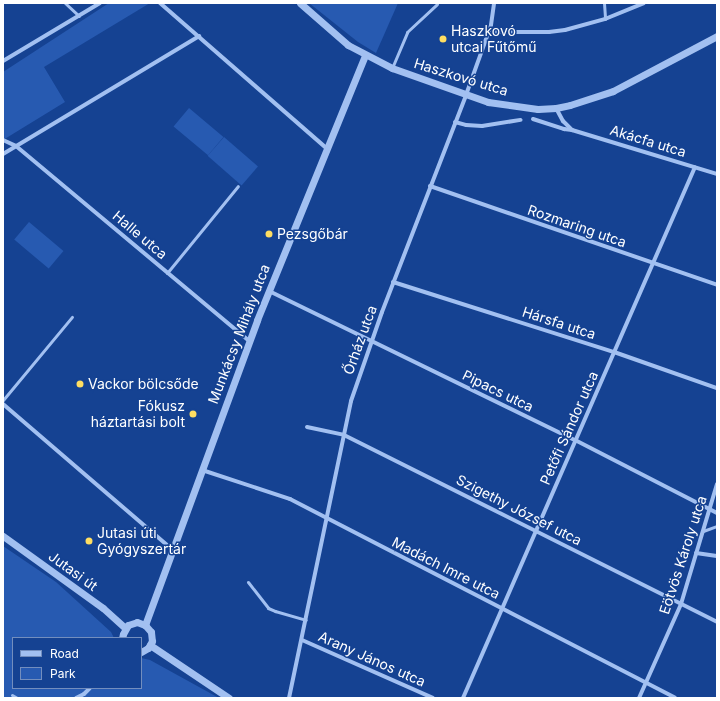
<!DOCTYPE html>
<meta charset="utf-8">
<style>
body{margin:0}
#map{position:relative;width:720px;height:701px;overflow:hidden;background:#154292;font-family:Inter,sans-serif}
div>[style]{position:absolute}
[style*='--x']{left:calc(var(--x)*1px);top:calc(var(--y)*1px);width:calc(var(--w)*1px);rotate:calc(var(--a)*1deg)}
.green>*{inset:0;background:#275ab1;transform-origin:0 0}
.service>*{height:3px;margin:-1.5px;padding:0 1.5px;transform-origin:1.5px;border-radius:1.5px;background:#a2c0f1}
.minor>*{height:4px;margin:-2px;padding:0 2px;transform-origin:2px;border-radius:2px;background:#a2c0f1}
.tertiary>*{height:7px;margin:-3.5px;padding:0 3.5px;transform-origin:3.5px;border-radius:3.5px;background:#a2c0f1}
.dots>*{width:11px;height:11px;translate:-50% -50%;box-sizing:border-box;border:2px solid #154292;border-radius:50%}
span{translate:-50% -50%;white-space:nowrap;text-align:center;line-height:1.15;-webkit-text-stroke:3px #154292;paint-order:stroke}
.poi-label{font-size:14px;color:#fff}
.left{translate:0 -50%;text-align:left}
.right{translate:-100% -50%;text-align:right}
.street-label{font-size:14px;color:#fff}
.frame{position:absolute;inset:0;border:4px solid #fff;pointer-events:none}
.legend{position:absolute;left:12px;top:637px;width:130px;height:52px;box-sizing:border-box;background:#154292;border:1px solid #738ebe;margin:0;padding:5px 7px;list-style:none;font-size:12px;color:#fff}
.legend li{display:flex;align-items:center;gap:8px;height:20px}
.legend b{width:20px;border:1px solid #738ebe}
</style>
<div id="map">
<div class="green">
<i style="clip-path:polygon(109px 3px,150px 3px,44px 67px,65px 102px,3px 140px,3px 72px)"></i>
<i style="clip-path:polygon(309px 3px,398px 3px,376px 53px,358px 42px)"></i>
<i style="left:189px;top:108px;width:45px;height:24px;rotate:40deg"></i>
<i style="left:224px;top:137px;width:45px;height:25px;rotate:41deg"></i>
<i style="left:29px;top:222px;width:45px;height:23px;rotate:40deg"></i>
<i style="clip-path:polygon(3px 546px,56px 582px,111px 632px,114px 638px,13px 638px,13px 688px,141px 688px,141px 658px,150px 660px,219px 698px,3px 698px)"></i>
</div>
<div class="service">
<i style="--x:65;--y:3;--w:19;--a:43"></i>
<i style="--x:604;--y:3;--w:16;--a:86"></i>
<i style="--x:392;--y:68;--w:39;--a:-67"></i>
<i style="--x:407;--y:32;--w:41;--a:-43"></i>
<i style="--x:167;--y:273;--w:112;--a:-50.8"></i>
<i style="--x:3;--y:400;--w:108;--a:-50.3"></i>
<i style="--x:703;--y:531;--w:15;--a:-20"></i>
<i style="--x:248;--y:582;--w:33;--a:52"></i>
<i style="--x:268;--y:608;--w:8;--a:23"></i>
<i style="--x:275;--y:611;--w:32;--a:16"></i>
<i style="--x:12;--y:695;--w:6;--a:31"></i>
</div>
<div class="minor">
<i style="--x:160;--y:3;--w:220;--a:41.1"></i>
<i style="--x:488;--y:32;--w:61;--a:0"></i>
<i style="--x:549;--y:32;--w:16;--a:-7"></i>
<i style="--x:565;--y:30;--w:41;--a:-15.4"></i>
<i style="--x:605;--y:19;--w:42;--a:-22.3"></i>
<i style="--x:3;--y:61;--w:113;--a:-30.9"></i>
<i style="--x:556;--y:108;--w:15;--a:62"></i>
<i style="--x:563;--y:121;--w:13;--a:45"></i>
<i style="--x:572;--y:130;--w:152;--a:16.9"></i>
<i style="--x:533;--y:119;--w:33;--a:18"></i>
<i style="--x:564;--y:129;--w:8;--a:7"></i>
<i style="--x:455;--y:122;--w:11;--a:15"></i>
<i style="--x:466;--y:125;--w:16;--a:4"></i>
<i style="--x:482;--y:126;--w:39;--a:-9"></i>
<i style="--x:3;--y:140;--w:14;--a:25"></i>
<i style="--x:16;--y:146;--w:304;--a:39.9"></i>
<i style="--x:3;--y:154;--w:229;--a:-31"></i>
<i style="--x:430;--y:186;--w:304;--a:19"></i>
<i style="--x:393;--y:282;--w:232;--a:17.6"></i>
<i style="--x:614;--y:352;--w:109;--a:19.3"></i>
<i style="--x:269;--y:291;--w:340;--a:26"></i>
<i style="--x:575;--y:440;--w:160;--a:27.2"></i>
<i style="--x:3;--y:404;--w:224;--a:40.7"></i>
<i style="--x:307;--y:427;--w:38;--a:12"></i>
<i style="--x:344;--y:435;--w:417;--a:26.6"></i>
<i style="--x:202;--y:470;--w:93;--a:18.2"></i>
<i style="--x:290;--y:499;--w:433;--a:27.3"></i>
<i style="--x:696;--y:553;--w:21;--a:8"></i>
<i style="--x:302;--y:640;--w:143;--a:23.9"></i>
<i style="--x:76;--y:698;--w:9;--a:-27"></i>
<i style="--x:84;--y:694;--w:8;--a:-45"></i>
<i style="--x:289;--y:698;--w:303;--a:-78.2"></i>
<i style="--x:351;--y:401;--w:94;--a:-70.8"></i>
<i style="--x:382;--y:312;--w:233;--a:-68.8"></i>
<i style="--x:466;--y:95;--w:74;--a:-70.3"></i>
<i style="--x:491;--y:25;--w:22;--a:-82"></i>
<i style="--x:463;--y:698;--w:579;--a:-66.4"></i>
<i style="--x:639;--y:698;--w:103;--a:-65.9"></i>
<i style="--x:681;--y:604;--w:125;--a:-73.3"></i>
</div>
<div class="tertiary">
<i style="--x:300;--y:3;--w:64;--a:41.2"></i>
<i style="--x:348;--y:45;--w:50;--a:27.6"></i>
<i style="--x:392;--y:68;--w:102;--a:19.5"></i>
<i style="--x:488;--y:102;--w:50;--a:8"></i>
<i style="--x:538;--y:109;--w:18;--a:-3"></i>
<i style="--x:556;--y:108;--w:14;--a:-12"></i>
<i style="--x:570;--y:105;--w:45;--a:-18"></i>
<i style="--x:613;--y:91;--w:118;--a:-27.9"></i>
<i style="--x:3;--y:536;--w:123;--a:35.8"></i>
<i style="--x:103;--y:608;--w:30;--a:42"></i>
<i style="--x:145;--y:625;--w:325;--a:-69.8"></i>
<i style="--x:257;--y:320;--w:286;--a:-67.8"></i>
<i style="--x:122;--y:638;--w:4;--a:-76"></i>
<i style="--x:123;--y:634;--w:10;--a:-61"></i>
<i style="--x:128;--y:625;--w:9;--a:-18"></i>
<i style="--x:137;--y:622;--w:9;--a:21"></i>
<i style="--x:145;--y:625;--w:9;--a:49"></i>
<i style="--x:151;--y:632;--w:9;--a:84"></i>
<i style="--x:152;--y:641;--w:8;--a:120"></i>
<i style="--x:148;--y:648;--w:8;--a:150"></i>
<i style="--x:150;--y:645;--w:95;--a:33.9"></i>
</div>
<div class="dots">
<i style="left:443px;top:39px;background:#ffde62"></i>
<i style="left:269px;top:234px;background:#ffde62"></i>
<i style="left:80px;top:384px;background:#ffde62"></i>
<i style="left:193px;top:414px;background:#ffde62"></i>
<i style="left:89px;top:541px;background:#ffde62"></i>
</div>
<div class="poi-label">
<span class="left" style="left:451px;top:39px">Haszkovó<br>utcai Fűtőmű</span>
<span class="left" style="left:277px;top:234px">Pezsgőbár</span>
<span class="left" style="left:88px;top:384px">Vackor bölcsőde</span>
<span class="right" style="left:185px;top:414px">Fókusz<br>háztartási bolt</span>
<span class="left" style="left:97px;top:541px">Jutasi úti<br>Gyógyszertár</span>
</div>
<div class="street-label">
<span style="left:461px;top:77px;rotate:17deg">Haszkovó utca</span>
<span style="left:648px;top:141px;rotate:17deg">Akácfa utca</span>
<span style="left:577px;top:226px;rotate:19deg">Rozmaring utca</span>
<span style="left:140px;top:235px;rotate:40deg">Halle utca</span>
<span style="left:559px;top:323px;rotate:18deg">Hársfa utca</span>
<span style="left:239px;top:334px;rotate:-69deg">Munkácsy Mihály utca</span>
<span style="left:360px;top:340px;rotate:-70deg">Őrház utca</span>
<span style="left:498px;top:391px;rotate:26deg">Pipacs utca</span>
<span style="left:569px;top:428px;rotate:-66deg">Petőfi Sándor utca</span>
<span style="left:519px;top:510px;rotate:27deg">Szigethy József utca</span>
<span style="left:683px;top:555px;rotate:-72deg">Eötvös Károly utca</span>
<span style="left:446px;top:568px;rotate:27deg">Madách Imre utca</span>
<span style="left:73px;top:571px;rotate:36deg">Jutasi út</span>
<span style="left:372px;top:659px;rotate:24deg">Arany János utca</span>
</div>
<div class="frame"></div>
<ul class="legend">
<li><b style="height:5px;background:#a2c0f1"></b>Road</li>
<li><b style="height:11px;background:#275ab1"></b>Park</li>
</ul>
</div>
